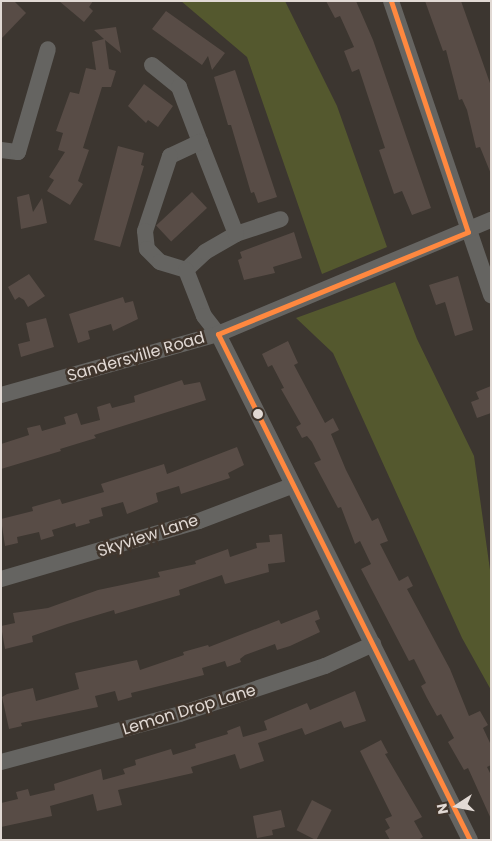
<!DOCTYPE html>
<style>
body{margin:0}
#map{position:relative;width:492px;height:841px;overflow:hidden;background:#3c3630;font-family:Poppins,sans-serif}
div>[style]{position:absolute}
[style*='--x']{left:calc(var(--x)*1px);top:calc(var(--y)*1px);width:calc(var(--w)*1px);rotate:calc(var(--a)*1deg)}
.green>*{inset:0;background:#54582e}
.building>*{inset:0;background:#584c46;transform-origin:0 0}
.minor>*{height:16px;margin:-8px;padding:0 8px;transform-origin:8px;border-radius:8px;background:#656461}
.bus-1>*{height:5px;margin:-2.5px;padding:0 2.5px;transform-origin:2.5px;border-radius:2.5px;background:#ff883f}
.dots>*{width:14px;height:14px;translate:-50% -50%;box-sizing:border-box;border:2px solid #40352c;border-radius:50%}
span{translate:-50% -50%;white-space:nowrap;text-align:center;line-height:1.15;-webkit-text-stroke:5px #40352c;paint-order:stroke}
.street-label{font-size:16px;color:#e1d9d4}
.frame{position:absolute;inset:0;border:2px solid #e1d9d4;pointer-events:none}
.north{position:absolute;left:432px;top:781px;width:50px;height:50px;-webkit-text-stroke:4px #40352c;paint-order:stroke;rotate:259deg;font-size:14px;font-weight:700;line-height:20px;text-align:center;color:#e1d9d4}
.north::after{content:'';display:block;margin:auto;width:18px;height:22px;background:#e1d9d4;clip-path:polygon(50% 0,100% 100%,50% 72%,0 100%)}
</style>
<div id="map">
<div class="green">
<i style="clip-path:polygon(181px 1px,285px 1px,337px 106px,387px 247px,322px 274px,247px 57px)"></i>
<i style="clip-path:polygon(395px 282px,417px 339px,474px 456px,491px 577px,491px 690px,462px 638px,333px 353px,296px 318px)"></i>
</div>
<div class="building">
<i style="clip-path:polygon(1px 1px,14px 1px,26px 13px,1px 39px)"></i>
<i style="clip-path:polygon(59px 1px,93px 1px,89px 7px,93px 11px,84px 22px)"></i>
<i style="clip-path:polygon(326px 1px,356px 1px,373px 40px,431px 208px,412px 215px,402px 191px,394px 194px,379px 150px,385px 148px,359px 69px,352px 72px,344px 51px,354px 47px,340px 16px,335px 18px)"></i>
<i style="clip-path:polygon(425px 1px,461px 1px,491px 86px,491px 174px,480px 147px,476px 148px,467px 110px,462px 99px,459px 100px,446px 50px,443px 51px)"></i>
<i style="clip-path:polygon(166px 11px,225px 53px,212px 70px,208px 56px,202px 65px,152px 29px)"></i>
<i style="clip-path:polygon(116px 27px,121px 53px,105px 40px,109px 69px,116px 71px,111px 87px,102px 87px,83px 148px,89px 150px,78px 181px,83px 184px,70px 205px,47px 191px,54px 180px,49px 177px,65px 152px,58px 150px,63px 133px,56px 131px,70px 92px,79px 94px,86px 68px,96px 70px,92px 42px,104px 39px,94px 30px)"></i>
<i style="clip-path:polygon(235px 70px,277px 197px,258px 203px,254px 192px,251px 193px,231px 125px,228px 125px,214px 77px)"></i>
<i style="clip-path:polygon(144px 84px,173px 106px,158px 127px,148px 120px,146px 123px,128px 106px)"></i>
<i style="clip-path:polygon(118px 146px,144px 153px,141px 165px,144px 166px,120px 247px,94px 240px)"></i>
<i style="left:192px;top:192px;width:22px;height:49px;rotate:47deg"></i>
<i style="clip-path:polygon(29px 194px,33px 212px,42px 198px,47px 223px,21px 229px,17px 197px)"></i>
<i style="clip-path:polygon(294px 232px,302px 258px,273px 267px,275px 273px,244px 280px,238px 260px,242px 258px,240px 252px)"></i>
<i style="clip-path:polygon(29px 274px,45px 296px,28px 307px,24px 300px,19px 297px,15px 300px,8px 287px)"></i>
<i style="clip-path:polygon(458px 276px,473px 330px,455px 336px,445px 302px,436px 305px,429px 285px)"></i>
<i style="clip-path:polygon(123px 297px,125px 303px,133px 301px,138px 319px,113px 331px,111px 324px,88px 331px,90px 339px,78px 343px,69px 314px)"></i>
<i style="clip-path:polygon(46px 318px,54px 347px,21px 357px,18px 344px,30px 341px,26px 323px)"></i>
<i style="clip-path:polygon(288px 341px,298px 363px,294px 365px,325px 423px,333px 418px,339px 430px,331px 434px,346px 470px,372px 521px,378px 518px,388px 541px,380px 544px,399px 581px,408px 576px,413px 586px,407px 589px,450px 669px,469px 716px,480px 711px,488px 725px,483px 728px,491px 745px,491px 765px,487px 767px,491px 775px,491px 819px,468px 768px,464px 770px,448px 742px,454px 738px,441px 714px,437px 716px,427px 698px,421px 686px,426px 683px,414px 659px,409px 661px,361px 569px,371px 564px,360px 541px,355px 544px,341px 507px,338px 508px,314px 463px,321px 460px,312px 442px,307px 436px,302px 438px,296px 427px,301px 424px,281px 389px,284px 388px,272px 365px,268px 367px,262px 354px)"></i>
<i style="clip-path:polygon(182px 380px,184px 385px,200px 382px,206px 400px,94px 435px,96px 438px,60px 449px,61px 451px,1px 469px,1px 444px,29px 435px,27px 428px,40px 425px,42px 431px,66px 424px,64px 417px,77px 413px,81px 425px,100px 420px,97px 407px,110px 403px,112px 408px,135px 402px,134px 396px)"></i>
<i style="clip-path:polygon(491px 386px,491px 413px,477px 418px,471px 402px,479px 399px,476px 392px)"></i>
<i style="clip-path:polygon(237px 447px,244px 465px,228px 473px,230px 478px,181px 494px,179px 486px,156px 493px,158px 502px,127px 514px,123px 502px,101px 508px,103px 516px,89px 520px,90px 523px,76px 527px,75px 523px,52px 530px,54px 536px,41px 540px,39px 532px,17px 537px,18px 543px,5px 546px,1px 519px,33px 511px,32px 507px,60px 499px,62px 504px,104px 492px,101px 484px,164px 464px,167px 474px)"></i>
<i style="clip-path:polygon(282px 534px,285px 562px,268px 564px,269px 572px,225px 584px,222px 575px,179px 590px,180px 595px,115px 614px,114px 610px,67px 624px,32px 636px,33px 642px,5px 649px,1px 626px,15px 623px,13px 613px,48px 608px,98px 590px,160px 577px,158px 572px,196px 564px,195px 561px,228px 549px,230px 557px,257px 548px,256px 543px,270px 542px,269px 535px)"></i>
<i style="clip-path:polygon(317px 610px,320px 619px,315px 621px,320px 632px,290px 646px,277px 650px,275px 644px,245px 655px,240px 659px,241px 662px,227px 667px,225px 661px,202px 668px,204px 675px,131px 693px,132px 697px,118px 701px,115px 691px,95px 696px,98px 707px,21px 723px,22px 726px,9px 729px,2px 697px,7px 694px,33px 688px,36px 701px,79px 689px,75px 673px,137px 660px,140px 670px,184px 655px,183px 652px,208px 645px,209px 647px,279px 620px,281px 624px)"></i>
<i style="clip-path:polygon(355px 691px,366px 721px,344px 728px,341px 721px,305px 735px,302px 728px,258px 743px,264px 761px,240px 769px,235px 754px,191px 767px,193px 773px,118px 790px,122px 805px,97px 811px,93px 794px,50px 806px,52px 816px,1px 827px,1px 803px,18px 799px,16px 792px,28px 789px,30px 796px,55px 790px,54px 784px,101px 769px,103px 780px,125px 774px,123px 769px,136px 765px,135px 760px,171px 749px,173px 755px,196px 748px,195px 744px,228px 734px,227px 731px,240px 726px,243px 737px,267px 730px,264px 721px,307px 703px,310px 710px)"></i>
<i style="clip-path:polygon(381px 740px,388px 753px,385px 754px,422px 817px,414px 821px,423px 837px,418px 840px,390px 840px,385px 831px,390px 828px,385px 819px,392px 816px,360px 751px)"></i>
<i style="left:312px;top:800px;width:22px;height:34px;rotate:27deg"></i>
<i style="clip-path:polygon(281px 810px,285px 827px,272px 830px,273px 835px,257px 838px,253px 816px)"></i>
</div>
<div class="minor">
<i style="--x:391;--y:1;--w:311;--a:71.2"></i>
<i style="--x:152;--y:65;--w:35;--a:39"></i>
<i style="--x:179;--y:87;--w:59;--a:69.1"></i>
<i style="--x:1;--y:150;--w:17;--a:7"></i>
<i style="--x:18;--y:152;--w:107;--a:-73.8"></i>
<i style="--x:236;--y:234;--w:47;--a:-18.4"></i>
<i style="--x:186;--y:270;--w:26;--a:-43"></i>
<i style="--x:205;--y:252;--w:36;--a:-30"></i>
<i style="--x:236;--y:234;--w:99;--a:-111.4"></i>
<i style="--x:200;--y:142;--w:33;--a:155"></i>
<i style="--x:170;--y:156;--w:79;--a:108.4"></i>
<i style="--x:145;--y:231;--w:18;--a:84"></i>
<i style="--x:147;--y:249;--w:18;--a:45"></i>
<i style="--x:160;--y:262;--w:27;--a:17"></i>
<i style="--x:186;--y:270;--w:49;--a:68.6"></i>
<i style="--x:204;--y:316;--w:23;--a:52"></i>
<i style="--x:218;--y:334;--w:565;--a:63.53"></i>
<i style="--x:1;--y:395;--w:225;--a:-15.7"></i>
<i style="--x:218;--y:334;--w:296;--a:-22.7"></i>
<i style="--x:1;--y:579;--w:206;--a:-16.3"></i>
<i style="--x:199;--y:521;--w:98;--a:-20.8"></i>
<i style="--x:1;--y:762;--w:185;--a:-15"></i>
<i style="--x:180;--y:714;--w:153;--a:-18.3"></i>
<i style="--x:325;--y:666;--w:53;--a:-24.6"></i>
</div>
<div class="bus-1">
<i style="--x:391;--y:1;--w:243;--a:71.6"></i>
<i style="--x:468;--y:232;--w:270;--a:157.8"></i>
<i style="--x:218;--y:334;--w:565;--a:63.53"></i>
</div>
<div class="dots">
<i style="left:258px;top:414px;background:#e1d9d4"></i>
</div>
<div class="street-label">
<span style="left:136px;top:357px;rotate:-16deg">Sandersville Road</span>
<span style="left:148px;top:536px;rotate:-18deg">Skyview Lane</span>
<span style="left:189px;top:710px;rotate:-17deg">Lemon Drop Lane</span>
</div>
<div class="frame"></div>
<div class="north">N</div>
</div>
